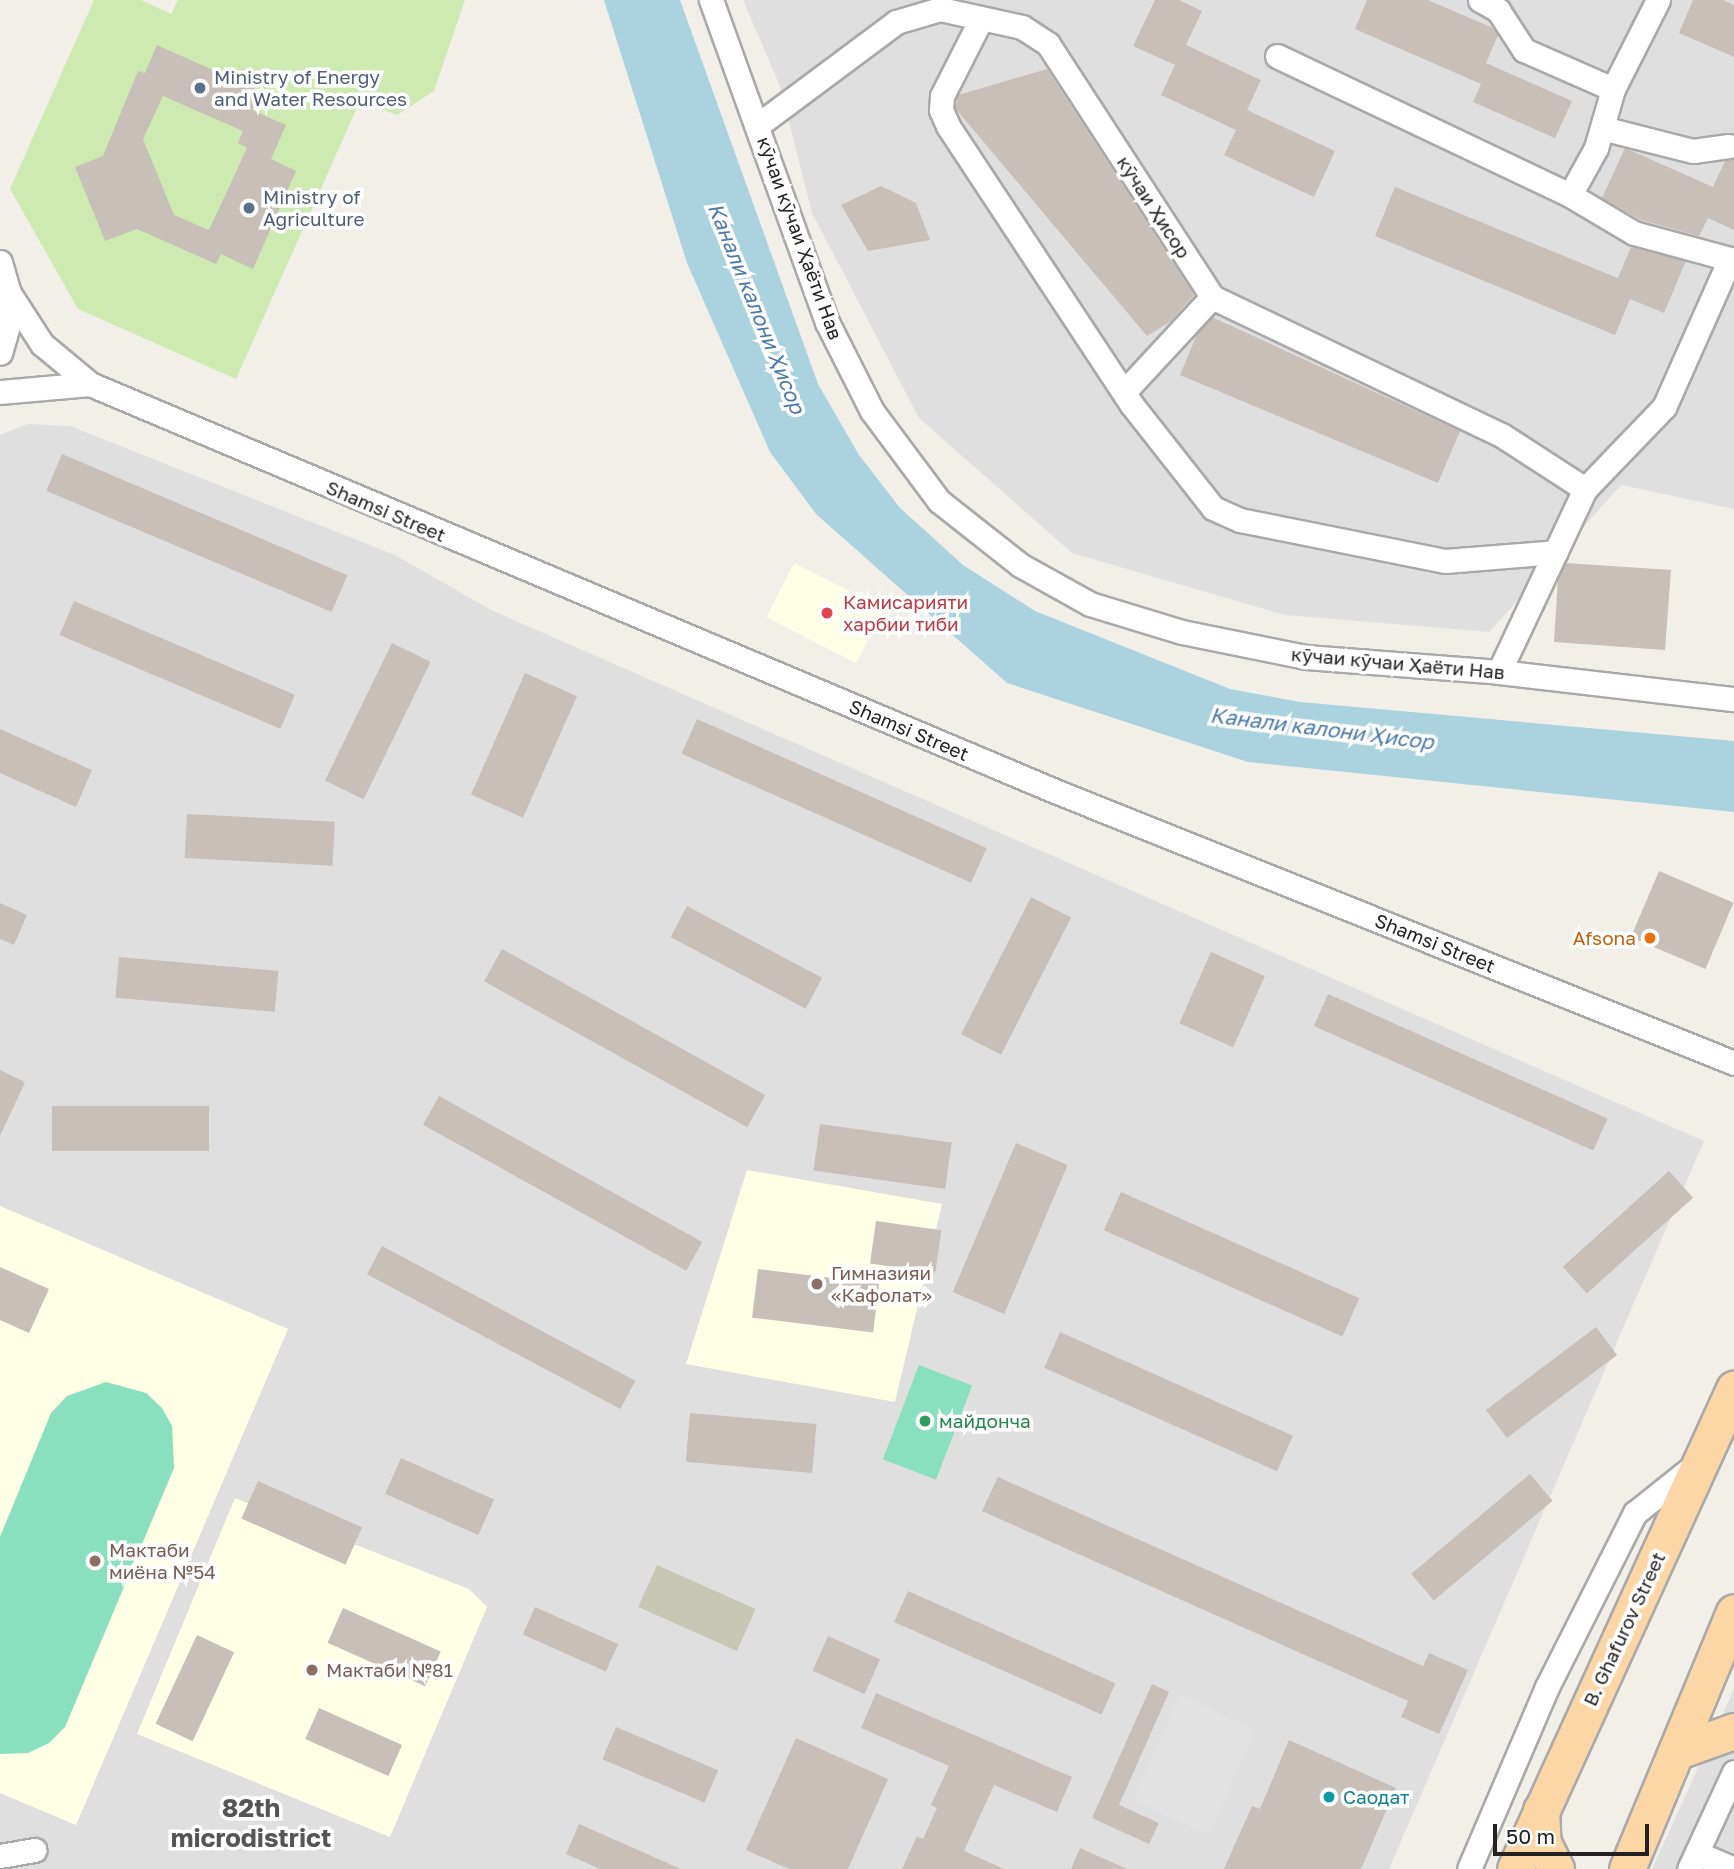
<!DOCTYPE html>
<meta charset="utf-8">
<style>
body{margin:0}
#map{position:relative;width:1734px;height:1869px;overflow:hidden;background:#f2efe9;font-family:"Golos Text",sans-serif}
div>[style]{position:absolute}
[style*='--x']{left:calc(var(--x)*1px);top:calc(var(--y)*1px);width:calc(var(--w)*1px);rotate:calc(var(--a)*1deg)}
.residential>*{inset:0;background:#e0dfdf}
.education>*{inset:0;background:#ffffe5;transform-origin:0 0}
.construction>*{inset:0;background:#c7c7b4;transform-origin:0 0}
.grass>*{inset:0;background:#cdebb0}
.pitch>*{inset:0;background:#88e0be;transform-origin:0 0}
.parking>*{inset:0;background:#e2e2e2;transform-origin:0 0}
.water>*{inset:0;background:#aad3df}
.building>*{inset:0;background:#c7bfb8;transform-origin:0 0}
.roads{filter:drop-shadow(2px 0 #a9a9a9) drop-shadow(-2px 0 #a9a9a9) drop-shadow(0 2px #a9a9a9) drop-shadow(0 -2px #a9a9a9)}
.street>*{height:23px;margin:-11.5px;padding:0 11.5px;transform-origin:11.5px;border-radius:11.5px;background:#fff}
.primary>*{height:35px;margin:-17.5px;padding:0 17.5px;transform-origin:17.5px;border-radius:17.5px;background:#fcd6a4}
.dots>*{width:19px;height:19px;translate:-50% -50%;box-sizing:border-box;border:4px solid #fff;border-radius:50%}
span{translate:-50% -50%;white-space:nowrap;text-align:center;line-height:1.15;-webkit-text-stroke:7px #fff;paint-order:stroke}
.service-label{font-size:19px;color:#4e5e75}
.left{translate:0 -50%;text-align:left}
.street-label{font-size:19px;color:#222}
.health-label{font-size:19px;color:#be3a42}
.food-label{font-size:19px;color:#c56008}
.right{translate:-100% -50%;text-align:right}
.education-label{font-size:19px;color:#785e54}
.leisure-label{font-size:19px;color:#27864d}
.culture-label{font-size:19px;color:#0d838f}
.water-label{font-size:21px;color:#4a7aab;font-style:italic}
.district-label{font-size:26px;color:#555;font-weight:700}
.scale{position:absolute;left:1493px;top:1824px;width:156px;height:32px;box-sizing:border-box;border:4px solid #222;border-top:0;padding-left:9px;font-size:21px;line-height:24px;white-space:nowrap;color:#222;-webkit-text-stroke:5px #fff;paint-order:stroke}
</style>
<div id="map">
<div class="residential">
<i style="clip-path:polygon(743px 0,1734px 0,1734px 509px,1621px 485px,1489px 632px,1285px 615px,1072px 553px,919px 418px,812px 213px,780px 86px)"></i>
<i style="clip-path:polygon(28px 424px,70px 426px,395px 555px,491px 610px,1704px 1141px,1389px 1869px,0 1869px,0 435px)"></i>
<i style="clip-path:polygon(1734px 1689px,1734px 1869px,1652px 1869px)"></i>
</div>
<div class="education">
<i style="left:794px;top:563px;width:101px;height:61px;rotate:27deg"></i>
<i style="clip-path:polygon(747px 1170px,942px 1204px,895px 1402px,686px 1364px)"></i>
<i style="clip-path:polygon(0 1206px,288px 1329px,76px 1825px,0 1793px)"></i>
<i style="clip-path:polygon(235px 1498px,469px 1589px,487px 1607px,390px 1837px,137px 1734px)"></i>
</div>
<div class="construction">
<i style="left:657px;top:1565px;width:108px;height:46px;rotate:24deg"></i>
</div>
<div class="grass">
<i style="clip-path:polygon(94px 0,141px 0,171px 14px,178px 0,465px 0,434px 91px,397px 115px,360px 101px,236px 379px,78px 309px,10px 189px)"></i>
</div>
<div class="pitch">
<i style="left:919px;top:1365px;width:57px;height:101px;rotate:21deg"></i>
<i style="clip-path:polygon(106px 1382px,146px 1393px,162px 1408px,172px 1426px,174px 1468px,65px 1727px,49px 1743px,28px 1753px,0 1754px,0 1537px,51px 1413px,67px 1396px)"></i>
</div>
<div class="parking">
<i style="left:1180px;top:1696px;width:82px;height:115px;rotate:24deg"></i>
</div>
<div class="water">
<i style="clip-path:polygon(604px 0,680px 0,818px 384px,859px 455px,900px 508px,963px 565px,1035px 611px,1230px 689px,1300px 702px,1734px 741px,1734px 812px,1248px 762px,1007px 683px,816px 514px,770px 452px,687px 263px)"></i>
</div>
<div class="building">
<i style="clip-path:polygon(1155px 0,1179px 0,1202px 11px,1186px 45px,1261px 80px,1247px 110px,1335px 151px,1314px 197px,1224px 155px,1236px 130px,1161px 95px,1175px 65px,1133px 46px)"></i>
<i style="clip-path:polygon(1367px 0,1428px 0,1493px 28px,1498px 35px,1486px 63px,1572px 101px,1555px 138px,1473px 102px,1481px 84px,1355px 29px)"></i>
<i style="clip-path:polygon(1693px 0,1723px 0,1734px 5px,1734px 57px,1679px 33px)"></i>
<i style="clip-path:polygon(evenodd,157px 45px,260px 91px,252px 110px,286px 125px,271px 159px,296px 171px,253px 269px,221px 254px,216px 264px,137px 229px,105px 241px,75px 167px,103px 156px,138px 71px,145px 73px,157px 45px,163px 96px,243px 131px,238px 143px,247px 148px,209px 230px,174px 215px,143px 139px,163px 96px)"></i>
<i style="clip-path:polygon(1047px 69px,1194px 295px,1170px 322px,1147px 336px,955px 108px,958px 95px)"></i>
<i style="clip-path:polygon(1625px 148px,1713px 187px,1725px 161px,1734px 159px,1734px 230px,1708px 218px,1699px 236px,1641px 220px,1602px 198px)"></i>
<i style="clip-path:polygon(881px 186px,916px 203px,930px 240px,868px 251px,841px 205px)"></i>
<i style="clip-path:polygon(1395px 187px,1618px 278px,1631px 247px,1686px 261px,1664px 313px,1630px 299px,1615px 335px,1375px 236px)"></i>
<i style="clip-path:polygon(1212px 317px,1460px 431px,1438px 483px,1180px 375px,1198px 332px)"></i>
<i style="left:62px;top:454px;width:310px;height:40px;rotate:23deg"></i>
<i style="clip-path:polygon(1566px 563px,1671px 570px,1665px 650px,1554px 642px,1558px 578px)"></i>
<i style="left:74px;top:601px;width:240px;height:37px;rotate:23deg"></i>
<i style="left:392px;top:643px;width:43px;height:153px;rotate:26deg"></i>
<i style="left:525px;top:673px;width:57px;height:133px;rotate:24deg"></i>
<i style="left:697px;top:719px;width:317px;height:38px;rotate:24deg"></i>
<i style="clip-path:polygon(0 729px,92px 770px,76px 807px,0 773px)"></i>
<i style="left:187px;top:814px;width:148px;height:44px;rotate:3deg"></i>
<i style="left:1659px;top:871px;width:81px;height:72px;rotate:23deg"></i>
<i style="left:1031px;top:897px;width:45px;height:154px;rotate:27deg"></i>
<i style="clip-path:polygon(0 903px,27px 915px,14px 945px,0 939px)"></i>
<i style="left:687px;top:906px;width:153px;height:35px;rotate:28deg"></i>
<i style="left:502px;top:949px;width:301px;height:37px;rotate:29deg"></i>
<i style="left:1211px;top:952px;width:59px;height:78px;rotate:24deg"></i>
<i style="left:119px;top:957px;width:160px;height:41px;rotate:5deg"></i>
<i style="left:1328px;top:994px;width:306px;height:35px;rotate:24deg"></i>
<i style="clip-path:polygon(0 1070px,25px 1082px,0 1136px)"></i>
<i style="left:439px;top:1096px;width:301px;height:33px;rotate:29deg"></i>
<i style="left:209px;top:1106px;width:45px;height:157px;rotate:90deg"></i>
<i style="left:820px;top:1124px;width:133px;height:47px;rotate:8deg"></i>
<i style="left:1016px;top:1143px;width:56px;height:162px;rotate:23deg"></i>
<i style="left:1669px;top:1171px;width:36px;height:143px;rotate:48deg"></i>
<i style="left:1121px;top:1192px;width:261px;height:42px;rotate:24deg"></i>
<i style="left:876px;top:1221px;width:66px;height:43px;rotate:8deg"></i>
<i style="left:382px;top:1246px;width:287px;height:32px;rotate:28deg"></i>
<i style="clip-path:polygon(0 1267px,49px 1289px,29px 1333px,0 1320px)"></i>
<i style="left:758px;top:1269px;width:122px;height:49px;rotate:7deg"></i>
<i style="left:1596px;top:1327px;width:35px;height:138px;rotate:53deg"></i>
<i style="left:1060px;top:1332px;width:255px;height:39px;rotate:24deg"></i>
<i style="left:690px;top:1413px;width:127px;height:49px;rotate:5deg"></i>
<i style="left:401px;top:1458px;width:102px;height:39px;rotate:24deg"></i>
<i style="left:1530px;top:1474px;width:35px;height:155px;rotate:50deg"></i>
<i style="clip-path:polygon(998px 1477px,1423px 1666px,1429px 1653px,1468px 1670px,1439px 1734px,1401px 1717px,1408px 1701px,982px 1511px)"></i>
<i style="left:258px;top:1481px;width:114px;height:41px;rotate:24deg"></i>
<i style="left:908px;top:1591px;width:227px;height:34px;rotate:24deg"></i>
<i style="left:535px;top:1607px;width:91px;height:30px;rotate:24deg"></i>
<i style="left:343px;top:1608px;width:107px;height:38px;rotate:24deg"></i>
<i style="left:197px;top:1635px;width:41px;height:98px;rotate:25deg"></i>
<i style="left:828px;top:1636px;width:57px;height:38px;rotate:24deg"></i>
<i style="clip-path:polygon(1152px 1684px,1169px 1692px,1119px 1805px,1159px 1823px,1149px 1844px,1092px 1818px)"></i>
<i style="clip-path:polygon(876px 1693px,1072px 1777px,1057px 1812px,994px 1785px,964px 1851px,1004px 1869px,902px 1869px,917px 1836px,923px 1839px,937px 1808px,931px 1805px,949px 1766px,861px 1728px)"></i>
<i style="left:319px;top:1708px;width:91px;height:34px;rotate:24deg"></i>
<i style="left:616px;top:1727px;width:111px;height:35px;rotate:23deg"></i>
<i style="clip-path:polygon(796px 1738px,888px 1779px,848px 1869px,789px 1869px,746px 1850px)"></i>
<i style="clip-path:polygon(1289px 1740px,1396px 1788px,1361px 1869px,1224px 1869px,1252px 1806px,1260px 1809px)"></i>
<i style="clip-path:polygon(579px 1824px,681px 1869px,600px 1869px,566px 1854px)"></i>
<i style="clip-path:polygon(1080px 1848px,1127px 1869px,1071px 1869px)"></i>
</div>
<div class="roads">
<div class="street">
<i style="--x:711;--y:0;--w:342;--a:70.2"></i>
<i style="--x:827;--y:322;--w:100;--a:63.2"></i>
<i style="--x:872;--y:411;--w:112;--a:53.3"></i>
<i style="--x:939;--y:501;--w:103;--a:38.3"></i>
<i style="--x:1020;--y:565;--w:80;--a:29.1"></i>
<i style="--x:1090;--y:604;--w:96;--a:16.9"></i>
<i style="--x:1182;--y:632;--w:126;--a:11.4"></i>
<i style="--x:1306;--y:657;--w:194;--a:4.4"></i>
<i style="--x:1499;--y:672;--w:237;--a:6.6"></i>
<i style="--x:1480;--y:0;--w:21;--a:29"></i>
<i style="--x:1498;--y:10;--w:48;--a:57"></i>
<i style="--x:1524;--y:50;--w:97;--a:23.7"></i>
<i style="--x:981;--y:19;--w:86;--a:116.9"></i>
<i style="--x:942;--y:96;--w:14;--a:94"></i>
<i style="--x:941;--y:110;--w:17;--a:66"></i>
<i style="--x:948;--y:126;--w:334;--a:56.6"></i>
<i style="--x:1132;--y:405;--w:131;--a:51.8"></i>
<i style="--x:1213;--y:508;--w:30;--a:24"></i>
<i style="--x:1240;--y:520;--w:209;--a:11.3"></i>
<i style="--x:1445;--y:561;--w:111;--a:-4.6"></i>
<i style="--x:1277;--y:56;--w:324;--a:25.4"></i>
<i style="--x:1570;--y:195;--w:74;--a:30.7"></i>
<i style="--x:1634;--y:233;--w:99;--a:15.2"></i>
<i style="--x:1730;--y:259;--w:162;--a:114"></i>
<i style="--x:1664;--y:407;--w:114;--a:133.9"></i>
<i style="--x:758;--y:125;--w:172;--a:-36.7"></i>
<i style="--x:896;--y:22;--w:46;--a:-16.5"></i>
<i style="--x:940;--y:9;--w:84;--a:12.4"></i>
<i style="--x:1022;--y:27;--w:31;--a:33"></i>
<i style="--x:1048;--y:44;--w:302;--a:57"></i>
<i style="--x:1212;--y:297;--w:322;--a:25.5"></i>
<i style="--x:1503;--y:436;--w:98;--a:32.9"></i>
<i style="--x:1585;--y:489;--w:202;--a:115.2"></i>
<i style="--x:1602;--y:128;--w:94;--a:14.2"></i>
<i style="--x:1693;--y:151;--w:36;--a:-8"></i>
<i style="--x:1570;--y:195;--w:54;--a:-61"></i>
<i style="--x:1596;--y:148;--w:61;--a:-73.9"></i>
<i style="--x:1613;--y:89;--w:100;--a:-63.2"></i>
<i style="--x:0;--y:262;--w:32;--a:74"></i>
<i style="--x:9;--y:293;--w:29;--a:90"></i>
<i style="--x:9;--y:322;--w:32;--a:106"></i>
<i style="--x:9;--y:293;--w:61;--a:57.1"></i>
<i style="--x:42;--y:344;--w:62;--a:39.8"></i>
<i style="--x:90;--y:384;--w:1047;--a:22.87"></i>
<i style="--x:1055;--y:791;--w:731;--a:21.83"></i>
<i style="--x:0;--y:392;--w:90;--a:-5.1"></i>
<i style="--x:1124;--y:392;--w:129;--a:-47.2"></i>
<i style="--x:1697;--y:1853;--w:40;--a:23.4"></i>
<i style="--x:0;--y:1856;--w:35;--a:-10"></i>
<i style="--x:1469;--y:1869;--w:198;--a:-66.8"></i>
<i style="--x:1547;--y:1687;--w:195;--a:-63.2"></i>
<i style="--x:1635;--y:1513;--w:77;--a:-38.7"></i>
<i style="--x:1689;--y:1869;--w:107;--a:-65.1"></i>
</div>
<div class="primary">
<i style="--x:1678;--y:1751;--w:59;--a:-19.7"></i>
<i style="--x:1541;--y:1810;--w:33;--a:87"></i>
<i style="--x:1543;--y:1843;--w:29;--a:63"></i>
<i style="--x:1515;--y:1869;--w:528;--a:-65.48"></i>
<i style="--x:1627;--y:1869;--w:278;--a:-67.4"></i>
</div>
</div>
<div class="dots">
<i style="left:200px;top:88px;background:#5c6f8a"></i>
<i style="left:249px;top:208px;background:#5c6f8a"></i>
<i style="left:827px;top:613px;background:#e0444e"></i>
<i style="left:1650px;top:938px;background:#e8710a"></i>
<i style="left:817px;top:1284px;background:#8d6e63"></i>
<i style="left:925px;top:1421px;background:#2e9e5b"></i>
<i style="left:95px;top:1561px;background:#8d6e63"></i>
<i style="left:312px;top:1670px;background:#8d6e63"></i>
<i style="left:1329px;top:1797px;background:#0f9aa8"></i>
</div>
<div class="service-label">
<span class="left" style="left:214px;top:88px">Ministry of Energy<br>and Water Resources</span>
<span class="left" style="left:263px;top:208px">Ministry of<br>Agriculture</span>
</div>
<div class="street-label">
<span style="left:1154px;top:207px;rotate:57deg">кӯчаи Ҳисор</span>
<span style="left:800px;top:238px;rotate:70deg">кӯчаи кӯчаи Ҳаёти Нав</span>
<span style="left:386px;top:511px;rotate:23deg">Shamsi Street</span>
<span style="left:1398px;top:663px;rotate:5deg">кӯчаи кӯчаи Ҳаёти Нав</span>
<span style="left:909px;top:730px;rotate:23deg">Shamsi Street</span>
<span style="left:1435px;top:943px;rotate:22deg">Shamsi Street</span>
<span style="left:1624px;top:1629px;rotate:-65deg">B. Ghafurov Street</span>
</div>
<div class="health-label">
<span class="left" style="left:843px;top:613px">Камисарияти<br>харбии тиби</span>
</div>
<div class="food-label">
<span class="right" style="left:1636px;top:938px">Afsona</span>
</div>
<div class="education-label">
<span class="left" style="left:831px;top:1284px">Гимназияи<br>«Кафолат»</span>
<span class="left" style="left:109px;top:1561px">Мактаби<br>миёна №54</span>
<span class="left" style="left:326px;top:1670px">Мактаби №81</span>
</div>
<div class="leisure-label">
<span class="left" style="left:939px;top:1421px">майдонча</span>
</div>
<div class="culture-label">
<span class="left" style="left:1343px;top:1797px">Саодат</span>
</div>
<div class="water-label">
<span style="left:757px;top:308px;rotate:68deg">Канали калони Ҳисор</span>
<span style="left:1322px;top:728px;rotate:7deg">Канали калони Ҳисор</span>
</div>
<div class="district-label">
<span style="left:251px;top:1823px">82th<br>microdistrict</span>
</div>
<div class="scale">50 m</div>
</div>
